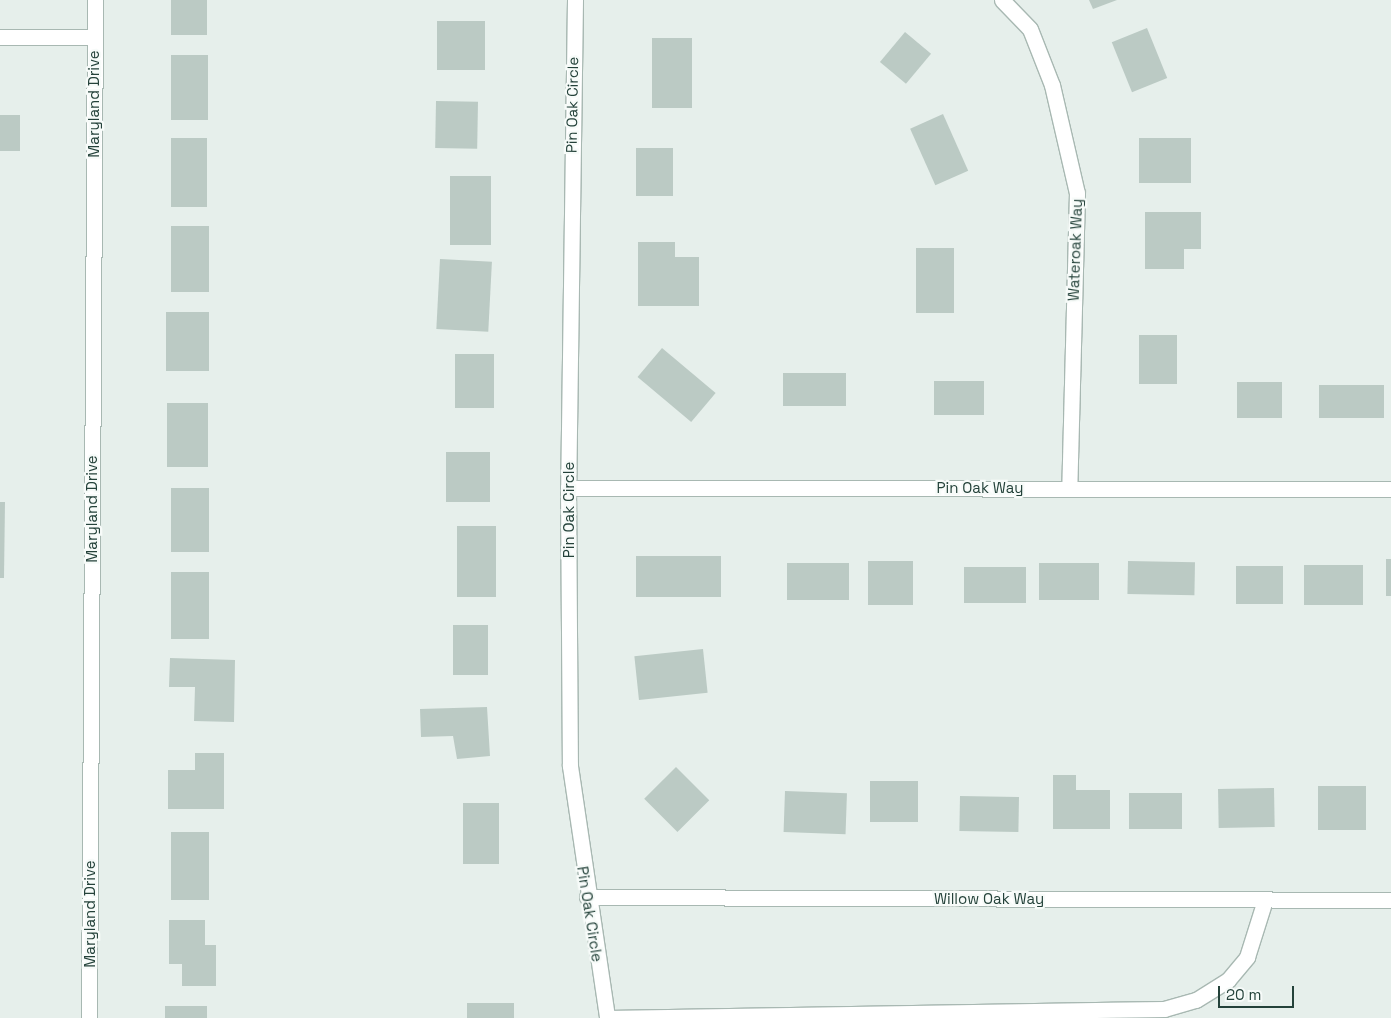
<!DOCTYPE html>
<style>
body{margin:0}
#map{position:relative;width:1391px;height:1018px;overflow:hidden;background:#e6efeb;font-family:"Space Grotesk",sans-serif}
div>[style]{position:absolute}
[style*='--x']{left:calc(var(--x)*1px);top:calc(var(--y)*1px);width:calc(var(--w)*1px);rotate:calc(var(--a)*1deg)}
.building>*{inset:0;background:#bbcac4;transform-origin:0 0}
.roads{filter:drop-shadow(1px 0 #a8b8b2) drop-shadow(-1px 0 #a8b8b2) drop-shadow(0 1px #a8b8b2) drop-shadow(0 -1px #a8b8b2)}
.minor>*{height:15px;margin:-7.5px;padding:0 7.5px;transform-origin:7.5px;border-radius:7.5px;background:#fff}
span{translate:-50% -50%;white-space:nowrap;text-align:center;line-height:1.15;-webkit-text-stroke:4.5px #f7fbf9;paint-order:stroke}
.street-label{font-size:15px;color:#24423a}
.scale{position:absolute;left:1218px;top:986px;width:76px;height:22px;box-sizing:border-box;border:2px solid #24423a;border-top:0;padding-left:6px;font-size:15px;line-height:18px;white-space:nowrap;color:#24423a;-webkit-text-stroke:4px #f7fbf9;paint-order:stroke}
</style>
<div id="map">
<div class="building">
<i style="left:171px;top:0;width:36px;height:35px"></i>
<i style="clip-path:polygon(1089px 0,1117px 0,1093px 9px)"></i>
<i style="left:437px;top:21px;width:48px;height:49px"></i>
<i style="left:1147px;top:28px;width:54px;height:38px;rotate:68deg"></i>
<i style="left:905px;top:32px;width:34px;height:39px;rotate:40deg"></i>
<i style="left:652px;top:38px;width:40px;height:70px"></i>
<i style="left:171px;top:55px;width:37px;height:65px"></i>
<i style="left:436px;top:101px;width:42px;height:47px;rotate:1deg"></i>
<i style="left:943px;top:114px;width:62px;height:36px;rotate:66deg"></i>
<i style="left:0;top:115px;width:20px;height:36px"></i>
<i style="left:171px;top:138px;width:36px;height:69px"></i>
<i style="left:1139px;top:138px;width:52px;height:45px"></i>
<i style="left:636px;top:148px;width:37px;height:48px"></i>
<i style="left:450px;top:176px;width:41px;height:69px"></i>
<i style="clip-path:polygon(1145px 212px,1201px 212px,1201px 249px,1184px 249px,1184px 269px,1145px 269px)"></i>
<i style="left:171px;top:226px;width:38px;height:66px"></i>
<i style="clip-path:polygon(638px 242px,675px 242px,675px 257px,699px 257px,699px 306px,638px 306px)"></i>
<i style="left:916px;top:248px;width:38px;height:65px"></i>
<i style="left:440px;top:259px;width:52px;height:70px;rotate:3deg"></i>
<i style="left:166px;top:312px;width:43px;height:59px"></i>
<i style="left:1139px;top:335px;width:38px;height:49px"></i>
<i style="left:662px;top:348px;width:70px;height:38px;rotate:40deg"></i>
<i style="left:455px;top:354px;width:39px;height:54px"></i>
<i style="left:783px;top:373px;width:63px;height:33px"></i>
<i style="left:934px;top:381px;width:50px;height:34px"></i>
<i style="left:1237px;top:382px;width:45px;height:36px"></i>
<i style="left:1319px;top:385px;width:65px;height:33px"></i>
<i style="left:167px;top:403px;width:41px;height:64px"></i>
<i style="left:446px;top:452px;width:44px;height:50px"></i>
<i style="left:171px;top:488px;width:38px;height:64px"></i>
<i style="clip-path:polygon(0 502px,5px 502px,4px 578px,0 578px)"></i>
<i style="left:457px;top:526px;width:39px;height:71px"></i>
<i style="left:721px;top:556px;width:41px;height:85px;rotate:90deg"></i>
<i style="left:1386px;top:559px;width:5px;height:37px"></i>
<i style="left:868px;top:561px;width:45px;height:44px"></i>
<i style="left:1128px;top:561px;width:67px;height:33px;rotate:1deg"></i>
<i style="left:787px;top:563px;width:62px;height:37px"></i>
<i style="left:1039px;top:563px;width:60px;height:37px"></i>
<i style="left:1304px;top:565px;width:59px;height:40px"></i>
<i style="left:1236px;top:566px;width:47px;height:38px"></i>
<i style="left:964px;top:567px;width:62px;height:36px"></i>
<i style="left:209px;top:572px;width:67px;height:38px;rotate:90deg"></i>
<i style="left:453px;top:625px;width:35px;height:50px"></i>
<i style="left:703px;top:649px;width:44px;height:69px;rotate:84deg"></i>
<i style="clip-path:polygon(170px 658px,235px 660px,234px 722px,194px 721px,195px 687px,169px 687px)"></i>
<i style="clip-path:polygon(487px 707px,490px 756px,457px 759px,453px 736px,421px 737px,420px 709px)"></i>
<i style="clip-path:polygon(195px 753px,224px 753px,224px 809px,168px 809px,168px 770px,195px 770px)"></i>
<i style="left:676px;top:767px;width:47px;height:45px;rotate:45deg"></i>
<i style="clip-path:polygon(1053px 775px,1076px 775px,1076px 790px,1110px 790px,1110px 829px,1053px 829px)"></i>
<i style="left:870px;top:781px;width:48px;height:41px"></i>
<i style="left:1318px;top:786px;width:48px;height:44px"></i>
<i style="left:1274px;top:788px;width:39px;height:56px;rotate:89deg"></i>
<i style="left:785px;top:791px;width:62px;height:41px;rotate:2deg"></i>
<i style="left:1129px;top:793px;width:53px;height:36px"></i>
<i style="left:960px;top:796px;width:59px;height:35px;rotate:1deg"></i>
<i style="left:463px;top:803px;width:36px;height:61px"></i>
<i style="left:171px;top:832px;width:38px;height:68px"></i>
<i style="clip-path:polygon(169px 920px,205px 920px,205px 945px,216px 945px,216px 986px,182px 986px,182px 964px,169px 964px)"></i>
<i style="left:467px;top:1003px;width:47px;height:15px"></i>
<i style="left:165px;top:1006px;width:42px;height:12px"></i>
</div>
<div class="roads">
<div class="minor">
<i style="--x:575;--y:0;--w:488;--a:90.8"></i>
<i style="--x:568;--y:488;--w:278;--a:89.6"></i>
<i style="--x:570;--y:766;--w:255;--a:81.6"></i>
<i style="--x:1002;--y:0;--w:40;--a:46"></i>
<i style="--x:1030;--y:29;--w:60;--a:68.6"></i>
<i style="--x:1052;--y:85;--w:111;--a:77"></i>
<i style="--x:1077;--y:193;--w:296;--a:91.5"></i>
<i style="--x:0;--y:37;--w:95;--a:0"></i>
<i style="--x:568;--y:488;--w:823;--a:0.07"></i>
<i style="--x:587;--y:897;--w:804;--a:0.21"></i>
<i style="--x:89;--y:1018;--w:1018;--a:-89.66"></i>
<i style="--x:607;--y:1018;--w:557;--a:-0.93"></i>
<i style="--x:1164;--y:1009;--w:33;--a:-16"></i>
<i style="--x:1196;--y:1000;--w:38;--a:-32"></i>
<i style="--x:1228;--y:980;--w:30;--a:-50"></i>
<i style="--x:1247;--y:957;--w:60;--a:-72.5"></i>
</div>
</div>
<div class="street-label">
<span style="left:94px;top:104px;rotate:-90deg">Maryland Drive</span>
<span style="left:572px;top:105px;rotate:-89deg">Pin Oak Circle</span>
<span style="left:1075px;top:250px;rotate:-88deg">Wateroak Way</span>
<span style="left:980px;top:488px">Pin Oak Way</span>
<span style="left:92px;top:509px;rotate:-90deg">Maryland Drive</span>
<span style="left:569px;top:510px;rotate:-90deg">Pin Oak Circle</span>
<span style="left:989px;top:899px">Willow Oak Way</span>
<span style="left:90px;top:914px;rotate:-90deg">Maryland Drive</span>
<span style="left:590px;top:914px;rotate:81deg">Pin Oak Circle</span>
</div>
<div class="scale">20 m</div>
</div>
